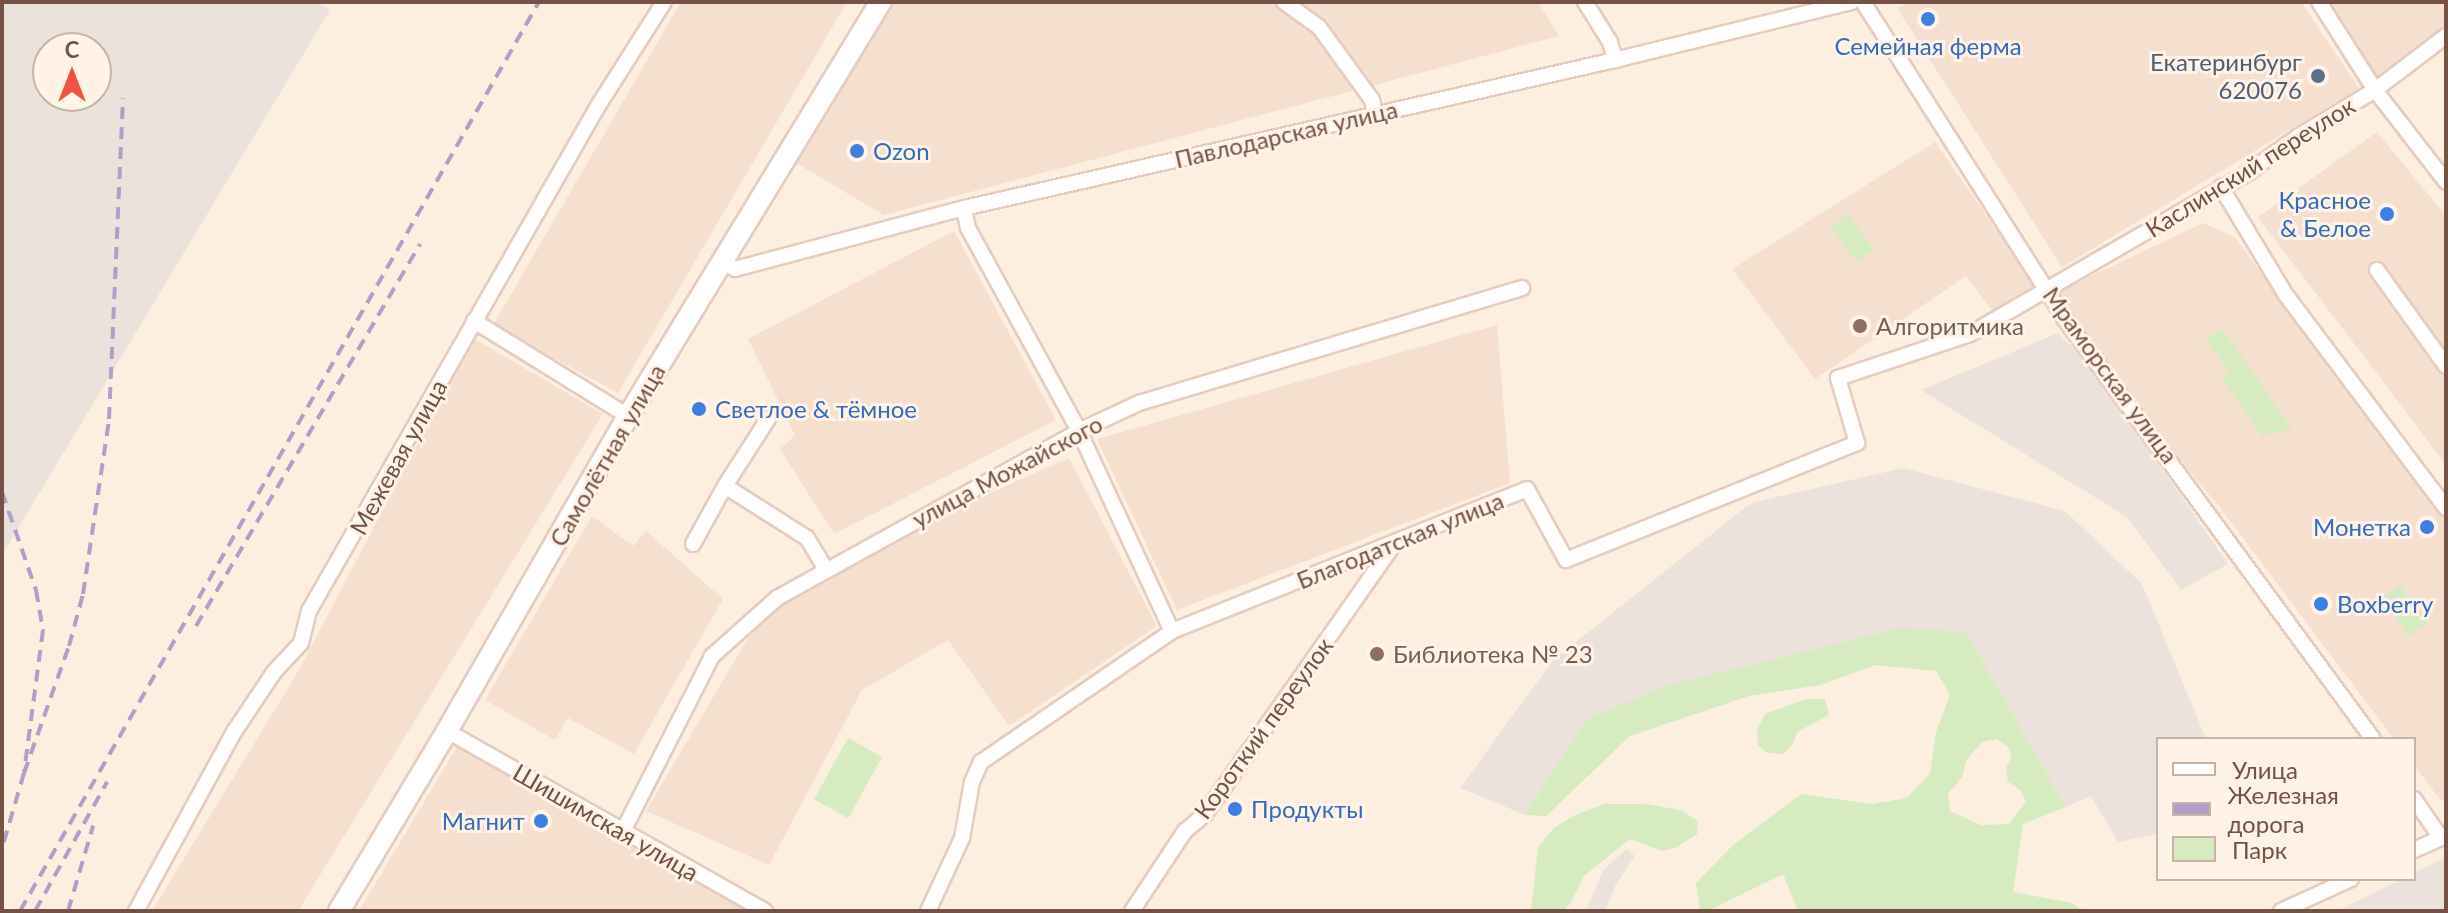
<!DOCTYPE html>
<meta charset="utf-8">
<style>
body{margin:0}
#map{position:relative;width:2448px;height:913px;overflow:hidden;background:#fdefe0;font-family:Lato,sans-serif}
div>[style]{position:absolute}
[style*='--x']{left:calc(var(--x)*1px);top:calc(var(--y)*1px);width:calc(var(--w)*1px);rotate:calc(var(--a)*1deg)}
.residential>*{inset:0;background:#f5dfcf}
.industrial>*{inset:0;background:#ebe2dc}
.green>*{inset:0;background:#d6ebbf;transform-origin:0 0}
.roads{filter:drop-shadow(2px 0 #e4ccbf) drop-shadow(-2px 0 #e4ccbf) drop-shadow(0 2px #e4ccbf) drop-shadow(0 -2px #e4ccbf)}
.minor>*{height:14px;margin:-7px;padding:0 7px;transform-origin:7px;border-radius:7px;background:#fff}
.secondary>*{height:20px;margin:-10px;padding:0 10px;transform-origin:10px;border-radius:10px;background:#fff}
.rail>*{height:4px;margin-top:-2px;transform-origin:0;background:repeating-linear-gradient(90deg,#b09fc6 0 12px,transparent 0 20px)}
.dots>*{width:22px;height:22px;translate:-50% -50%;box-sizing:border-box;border:4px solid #fff3e8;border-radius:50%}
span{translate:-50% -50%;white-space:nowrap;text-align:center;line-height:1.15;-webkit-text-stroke:6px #fff3e8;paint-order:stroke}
.shop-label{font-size:24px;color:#366cbe}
.left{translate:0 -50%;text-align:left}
.right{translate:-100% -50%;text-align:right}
.service-label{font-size:24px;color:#4e5e75}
.street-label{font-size:24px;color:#755246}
.education-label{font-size:24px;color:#785e54}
.frame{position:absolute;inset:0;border:4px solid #755246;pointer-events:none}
.legend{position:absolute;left:2156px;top:737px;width:260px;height:144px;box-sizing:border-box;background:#fff3e8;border:2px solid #c8b3a7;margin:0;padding:10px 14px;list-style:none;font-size:24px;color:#755246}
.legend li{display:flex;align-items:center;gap:16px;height:40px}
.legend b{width:40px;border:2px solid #c8b3a7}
.north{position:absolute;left:32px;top:32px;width:80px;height:80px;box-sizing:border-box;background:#fff3e8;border:2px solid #c8b3a7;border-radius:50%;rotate:0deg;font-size:22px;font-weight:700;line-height:32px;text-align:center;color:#755246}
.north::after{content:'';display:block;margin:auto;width:28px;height:36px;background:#ee523f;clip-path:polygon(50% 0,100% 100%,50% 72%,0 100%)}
</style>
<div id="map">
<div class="residential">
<i style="clip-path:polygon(681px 2px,847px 2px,618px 393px,493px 325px)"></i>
<i style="clip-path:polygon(889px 2px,1538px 2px,1559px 36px,884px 215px,794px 162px)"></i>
<i style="clip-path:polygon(1909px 2px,2301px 2px,2359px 88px,2062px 267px,1897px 8px)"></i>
<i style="clip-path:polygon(2326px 2px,2446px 2px,2446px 24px,2375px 78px)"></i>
<i style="clip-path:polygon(2377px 132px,2446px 216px,2446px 465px,2258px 217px)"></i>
<i style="clip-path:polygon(1935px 142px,2044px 298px,2203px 223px,2235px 237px,2435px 509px,2446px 501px,2446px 798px,2441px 801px,2414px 765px,2414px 739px,2394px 739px,2219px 506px,2045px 303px,1994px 313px,1966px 276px,1815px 379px,1732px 269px)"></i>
<i style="clip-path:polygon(954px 231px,1056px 420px,834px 534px,780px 449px,795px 435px,748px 339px)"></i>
<i style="clip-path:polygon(1497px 325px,1510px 483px,1177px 610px,1097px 439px)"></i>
<i style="clip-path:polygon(473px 338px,603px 414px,298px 911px,152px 911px,299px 670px)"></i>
<i style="clip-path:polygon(1069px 458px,1157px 626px,1009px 726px,948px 640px,862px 690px,769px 865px,646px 811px,748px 638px,799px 589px,885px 539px)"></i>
<i style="clip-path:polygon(592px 516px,633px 546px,646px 531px,723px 599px,634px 754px,568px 718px,555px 740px,485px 700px)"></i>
<i style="clip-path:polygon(457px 747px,755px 911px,359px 911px)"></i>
</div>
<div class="industrial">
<i style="clip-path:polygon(evenodd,2px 2px,318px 2px,330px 10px,2px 555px,2px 2px,48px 48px,96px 48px,96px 96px,48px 96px,48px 48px)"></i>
<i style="clip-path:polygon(2058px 333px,2092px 367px,2228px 564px,2181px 590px,2127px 517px,1921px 390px)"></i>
<i style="clip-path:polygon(1903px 468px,2065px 511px,2142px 584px,2206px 739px,2158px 739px,2158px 834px,2118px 842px,2091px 796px,2066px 807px,1966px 632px,1585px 721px,1525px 815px,1460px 788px,1553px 660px,1751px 503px)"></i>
<i style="clip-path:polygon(1626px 849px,1635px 856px,1616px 884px,1605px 911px,1586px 911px,1603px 871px)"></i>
<i style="clip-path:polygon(2446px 857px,2446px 911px,2337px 911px,2402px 879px,2414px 879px,2414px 873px)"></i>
</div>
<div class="green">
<i style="left:1848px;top:214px;width:44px;height:22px;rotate:53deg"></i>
<i style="clip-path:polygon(2222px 328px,2292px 429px,2262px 436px,2221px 377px,2229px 371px,2206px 339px)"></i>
<i style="left:2400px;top:585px;width:47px;height:22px;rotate:55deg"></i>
<i style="clip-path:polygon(evenodd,1901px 628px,1966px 632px,2066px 807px,2023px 824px,2013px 892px,2072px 903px,2084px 911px,1798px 911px,1783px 874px,1708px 911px,1700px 911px,1696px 883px,1733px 845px,1801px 794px,1872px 804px,1907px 798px,1930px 773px,1936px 732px,1950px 695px,1936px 671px,1875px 665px,1821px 685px,1749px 696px,1630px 736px,1546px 816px,1525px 815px,1585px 721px,1661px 687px,1901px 628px,1997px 739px,2008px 747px,2011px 757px,2006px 768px,2008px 782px,2020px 790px,2026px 801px,2009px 824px,1981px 825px,1950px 811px,1948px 794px,1962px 777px,1966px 761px,1982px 742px,1997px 739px)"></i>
<i style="clip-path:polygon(1806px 699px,1825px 699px,1829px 715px,1797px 732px,1793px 744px,1783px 754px,1767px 753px,1758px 745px,1757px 730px,1765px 714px)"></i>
<i style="left:848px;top:738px;width:39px;height:70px;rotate:29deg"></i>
<i style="clip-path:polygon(1604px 804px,1646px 804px,1680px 810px,1698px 821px,1697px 834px,1675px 848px,1662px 851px,1630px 839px,1584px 876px,1570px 904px,1563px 911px,1531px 911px,1538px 847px,1554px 828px,1575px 815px)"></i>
</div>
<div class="roads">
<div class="minor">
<i style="--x:1284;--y:2;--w:43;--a:35.5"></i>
<i style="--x:1319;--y:27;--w:90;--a:54"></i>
<i style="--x:1372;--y:100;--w:13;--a:77"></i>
<i style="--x:1585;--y:2;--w:47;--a:58"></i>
<i style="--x:1610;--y:42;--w:19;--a:74"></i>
<i style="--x:1863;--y:2;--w:375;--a:57.5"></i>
<i style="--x:2064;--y:318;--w:522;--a:53.72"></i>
<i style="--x:2319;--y:2;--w:104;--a:57.5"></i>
<i style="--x:2375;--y:90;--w:116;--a:52.3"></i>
<i style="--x:2221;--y:187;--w:126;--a:59"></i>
<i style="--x:2286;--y:295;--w:266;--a:53.1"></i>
<i style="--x:964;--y:208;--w:20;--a:79"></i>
<i style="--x:968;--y:228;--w:231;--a:61.3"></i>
<i style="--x:1079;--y:431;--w:221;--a:65.1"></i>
<i style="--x:724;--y:262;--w:13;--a:32"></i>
<i style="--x:735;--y:269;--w:237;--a:-14.9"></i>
<i style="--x:964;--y:208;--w:668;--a:-12.81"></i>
<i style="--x:1615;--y:60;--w:244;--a:-13.8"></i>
<i style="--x:2377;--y:270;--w:118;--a:54.3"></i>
<i style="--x:474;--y:321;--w:181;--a:31.7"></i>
<i style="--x:768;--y:419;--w:80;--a:122.7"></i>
<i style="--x:725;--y:486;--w:97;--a:32.4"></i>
<i style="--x:807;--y:538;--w:37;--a:59"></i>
<i style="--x:693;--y:544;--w:66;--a:-61.1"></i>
<i style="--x:447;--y:731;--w:365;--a:29.5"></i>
<i style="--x:2414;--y:799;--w:47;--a:55.3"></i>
<i style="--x:622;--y:833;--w:199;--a:-63"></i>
<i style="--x:712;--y:656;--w:87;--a:-41.7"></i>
<i style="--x:777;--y:598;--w:345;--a:-28.9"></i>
<i style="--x:1079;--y:431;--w:66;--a:-25"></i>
<i style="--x:1139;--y:403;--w:400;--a:-16.7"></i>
<i style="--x:2414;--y:850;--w:35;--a:-24"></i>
<i style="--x:136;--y:911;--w:204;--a:-61.3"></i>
<i style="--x:234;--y:732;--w:72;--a:-56.3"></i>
<i style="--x:274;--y:672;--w:40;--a:-47"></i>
<i style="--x:301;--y:643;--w:33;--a:-76"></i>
<i style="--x:309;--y:611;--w:582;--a:-60.22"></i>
<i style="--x:598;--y:106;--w:123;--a:-57.6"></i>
<i style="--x:928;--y:911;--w:81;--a:-65"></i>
<i style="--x:962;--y:838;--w:57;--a:-79.9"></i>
<i style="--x:972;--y:782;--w:22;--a:-66"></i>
<i style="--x:981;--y:762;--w:232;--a:-34.4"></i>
<i style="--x:1172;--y:631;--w:382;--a:-21.8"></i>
<i style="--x:1527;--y:489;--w:81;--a:61.2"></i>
<i style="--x:1566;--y:560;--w:314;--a:-21.9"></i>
<i style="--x:1857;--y:443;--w:68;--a:-106.3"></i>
<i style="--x:1838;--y:378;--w:139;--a:-18.4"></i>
<i style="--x:1970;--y:334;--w:323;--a:-30.1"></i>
<i style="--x:2249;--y:172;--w:62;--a:-35.8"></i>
<i style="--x:2299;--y:136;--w:89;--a:-31.2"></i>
<i style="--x:2375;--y:90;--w:89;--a:-37.3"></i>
<i style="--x:1132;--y:911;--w:96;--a:-56.5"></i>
<i style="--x:1185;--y:831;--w:26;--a:-40"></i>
<i style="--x:1205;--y:814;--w:330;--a:-55"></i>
<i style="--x:2281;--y:911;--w:77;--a:-24.6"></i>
</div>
<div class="secondary">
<i style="--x:339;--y:911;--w:210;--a:-59"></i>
<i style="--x:447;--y:731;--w:363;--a:-60.1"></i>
<i style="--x:628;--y:416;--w:485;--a:-58.6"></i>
</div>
</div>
<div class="rail">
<i style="--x:2;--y:492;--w:104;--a:70.9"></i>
<i style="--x:36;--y:590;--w:41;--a:80.1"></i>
<i style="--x:43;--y:630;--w:144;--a:97.6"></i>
<i style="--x:24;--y:773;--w:78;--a:106.3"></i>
<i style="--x:196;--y:626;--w:443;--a:-59.6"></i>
<i style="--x:24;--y:773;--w:135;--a:-70.5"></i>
<i style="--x:69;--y:646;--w:54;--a:-74.9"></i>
<i style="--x:83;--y:594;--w:177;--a:-81.5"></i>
<i style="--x:109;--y:419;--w:321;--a:-87.5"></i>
<i style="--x:20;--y:911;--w:1047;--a:-60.28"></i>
<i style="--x:35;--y:911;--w:148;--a:-60.8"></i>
<i style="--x:68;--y:911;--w:89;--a:-73.6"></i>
</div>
<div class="dots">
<i style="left:1928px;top:19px;background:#3f7fe0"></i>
<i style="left:2318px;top:76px;background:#5c6f8a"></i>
<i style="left:857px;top:151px;background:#3f7fe0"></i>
<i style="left:2387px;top:214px;background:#3f7fe0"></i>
<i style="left:1860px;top:326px;background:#8d6e63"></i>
<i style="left:699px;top:409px;background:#3f7fe0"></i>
<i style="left:2427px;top:527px;background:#3f7fe0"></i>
<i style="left:2321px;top:604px;background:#3f7fe0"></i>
<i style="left:1377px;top:654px;background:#8d6e63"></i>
<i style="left:1235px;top:809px;background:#3f7fe0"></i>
<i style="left:541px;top:821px;background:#3f7fe0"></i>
</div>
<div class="shop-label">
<span style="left:1928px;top:46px">Семейная ферма</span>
<span class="left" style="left:873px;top:151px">Ozon</span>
<span class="right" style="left:2371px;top:214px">Красное<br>&amp; Белое</span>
<span class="left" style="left:715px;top:409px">Светлое &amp; тёмное</span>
<span class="right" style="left:2411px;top:527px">Монетка</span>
<span class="left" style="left:2337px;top:604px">Boxberry</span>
<span class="left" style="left:1251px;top:809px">Продукты</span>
<span class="right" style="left:525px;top:821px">Магнит</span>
</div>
<div class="service-label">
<span class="right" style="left:2302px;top:76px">Екатеринбург<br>620076</span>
</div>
<div class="street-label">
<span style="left:1286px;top:134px;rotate:-13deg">Павлодарская улица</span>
<span style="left:2250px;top:167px;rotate:-32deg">Каслинский переулок</span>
<span style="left:2111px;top:375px;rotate:54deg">Мраморская улица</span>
<span style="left:607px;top:455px;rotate:-60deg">Самолётная улица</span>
<span style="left:398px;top:457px;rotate:-61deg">Межевая улица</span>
<span style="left:1007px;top:471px;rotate:-28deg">улица Можайского</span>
<span style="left:1400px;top:540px;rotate:-22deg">Благодатская улица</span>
<span style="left:1263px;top:728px;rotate:-54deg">Короткий переулок</span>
<span style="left:606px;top:822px;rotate:30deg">Шишимская улица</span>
</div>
<div class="education-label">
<span class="left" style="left:1876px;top:326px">Алгоритмика</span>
<span class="left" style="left:1393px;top:654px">Библиотека № 23</span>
</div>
<div class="frame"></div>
<ul class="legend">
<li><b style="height:10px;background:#fff"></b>Улица</li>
<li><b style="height:10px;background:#b09fc6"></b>Железная дорога</li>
<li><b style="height:22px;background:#d6ebbf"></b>Парк</li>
</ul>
<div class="north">С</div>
</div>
